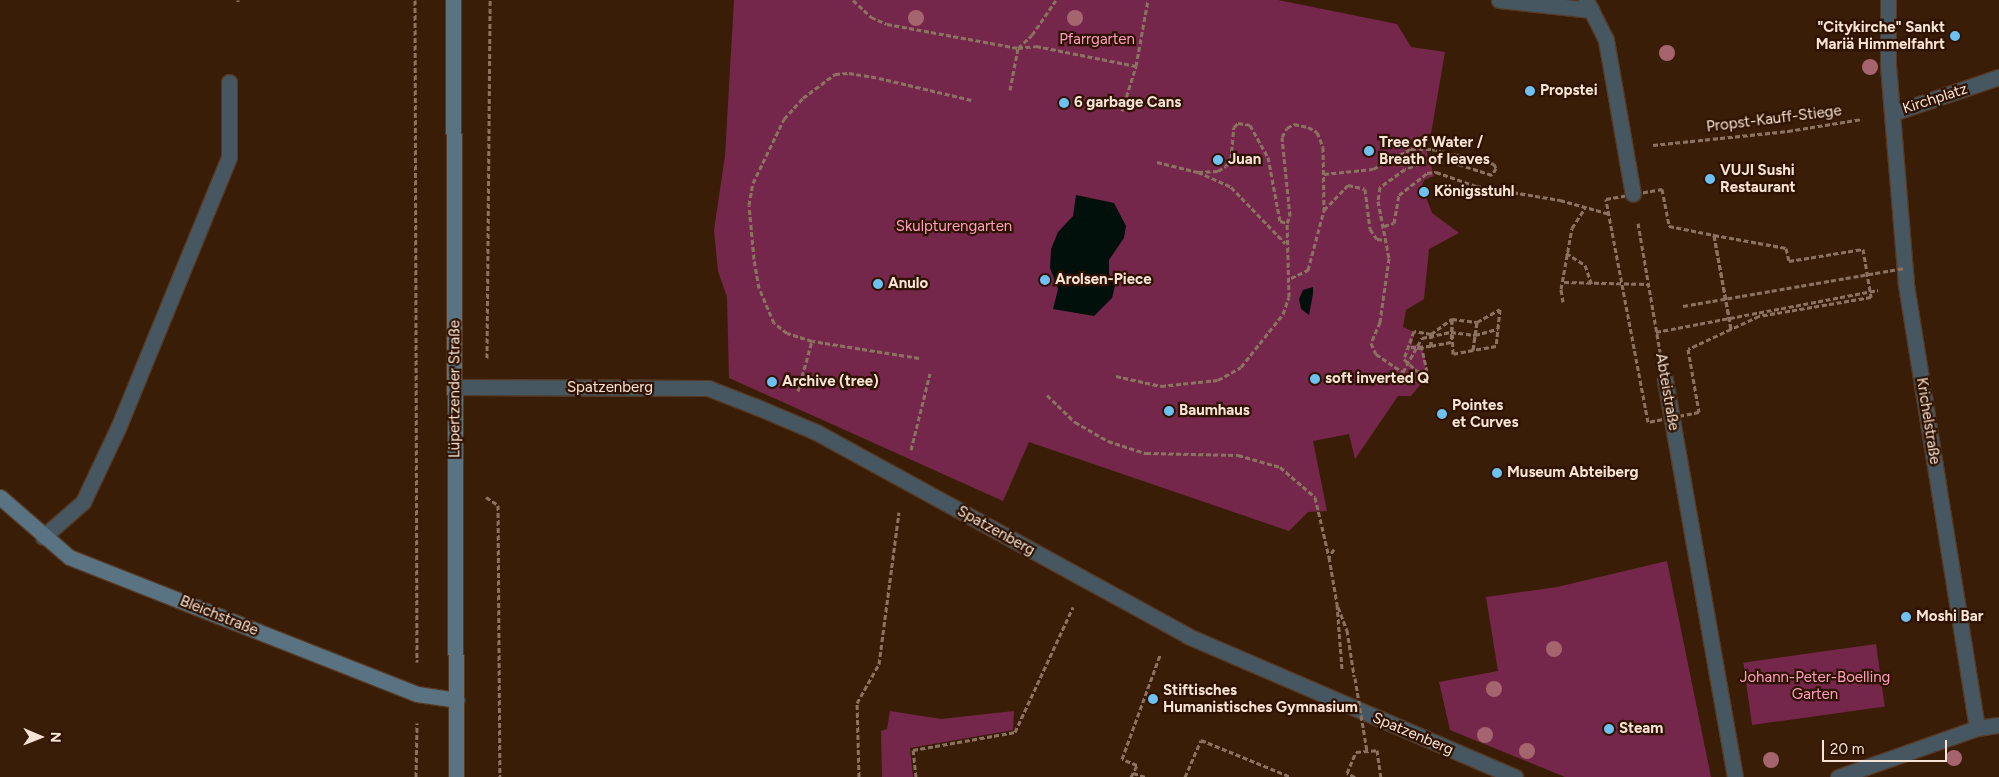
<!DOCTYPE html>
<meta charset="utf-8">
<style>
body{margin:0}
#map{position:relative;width:1999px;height:777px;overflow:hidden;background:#3a1d07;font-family:Figtree,sans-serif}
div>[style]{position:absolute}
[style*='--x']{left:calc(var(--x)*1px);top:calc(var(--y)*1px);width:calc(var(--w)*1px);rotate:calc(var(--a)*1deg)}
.green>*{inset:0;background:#75274b;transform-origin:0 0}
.water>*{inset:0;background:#02100c}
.path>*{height:3px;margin-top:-1.5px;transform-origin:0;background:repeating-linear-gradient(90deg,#8c7361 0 5px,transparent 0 7.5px)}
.roads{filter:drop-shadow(1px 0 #553924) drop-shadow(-1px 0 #553924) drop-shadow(0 1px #553924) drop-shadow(0 -1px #553924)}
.lane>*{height:15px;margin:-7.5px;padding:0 7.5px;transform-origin:7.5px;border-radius:7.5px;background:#475761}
.street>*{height:15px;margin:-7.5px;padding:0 7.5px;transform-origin:7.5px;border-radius:7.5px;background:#475761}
.secondary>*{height:15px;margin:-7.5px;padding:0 7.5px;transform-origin:7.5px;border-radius:7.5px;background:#5a7382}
.path-bridge>*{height:3px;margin-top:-1.5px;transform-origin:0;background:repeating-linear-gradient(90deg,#8c7361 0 5px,transparent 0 7.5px)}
.trees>*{width:16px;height:16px;margin:-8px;border-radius:50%;background:#a6646f}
.dots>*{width:14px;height:14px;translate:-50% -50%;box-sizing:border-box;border:2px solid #2f1300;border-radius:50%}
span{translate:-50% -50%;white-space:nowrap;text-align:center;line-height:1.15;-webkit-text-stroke:4.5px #2f1300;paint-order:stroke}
.poi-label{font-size:15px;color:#f8e4d7;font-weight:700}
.right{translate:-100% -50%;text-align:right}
.left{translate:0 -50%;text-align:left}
.park-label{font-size:15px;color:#ff9fc4}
.street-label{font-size:15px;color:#f8e4d7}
.north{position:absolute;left:15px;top:712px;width:50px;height:50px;-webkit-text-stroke:4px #2f1300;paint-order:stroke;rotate:91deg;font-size:14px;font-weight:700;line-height:20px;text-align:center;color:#f8e4d7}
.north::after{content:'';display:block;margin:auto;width:18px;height:22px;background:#f8e4d7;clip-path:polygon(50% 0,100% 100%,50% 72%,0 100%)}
.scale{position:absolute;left:1822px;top:740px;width:125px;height:22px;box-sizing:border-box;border:2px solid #f8e4d7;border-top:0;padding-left:6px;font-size:15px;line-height:18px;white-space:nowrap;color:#f8e4d7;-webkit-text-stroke:4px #2f1300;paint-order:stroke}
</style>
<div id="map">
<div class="green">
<i style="clip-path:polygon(734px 0,1278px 0,1397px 24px,1411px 47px,1445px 52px,1431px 134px,1425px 146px,1434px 176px,1424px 180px,1422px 186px,1432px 213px,1459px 233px,1429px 249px,1424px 299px,1406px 310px,1403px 327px,1414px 332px,1412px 345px,1422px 346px,1428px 375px,1411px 396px,1398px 396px,1355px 459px,1349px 434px,1313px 441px,1327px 511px,1308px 512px,1289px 531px,1029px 442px,1003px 501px,729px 378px,727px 297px,718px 271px,714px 230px,725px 156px)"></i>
<i style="clip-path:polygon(1667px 561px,1711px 777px,1565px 777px,1450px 730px,1439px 682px,1498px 671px,1486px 597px,1557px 587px)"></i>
<i style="left:1876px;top:644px;width:63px;height:134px;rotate:82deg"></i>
<i style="clip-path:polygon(890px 711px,941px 719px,1014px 711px,1013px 730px,910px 748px,913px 777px,882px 777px,881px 731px,887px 729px)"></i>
</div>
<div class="water">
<i style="clip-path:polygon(1076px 195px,1114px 203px,1126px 226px,1124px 238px,1109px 260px,1109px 274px,1115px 286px,1112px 298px,1094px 316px,1053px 309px,1058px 289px,1050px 268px,1051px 249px,1058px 232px,1073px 216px)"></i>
<i style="clip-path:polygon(1313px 287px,1313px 294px,1309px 315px,1301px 309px,1299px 299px,1303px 290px)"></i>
</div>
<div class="path">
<i style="--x:415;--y:0;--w:662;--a:89.83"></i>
<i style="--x:853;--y:0;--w:25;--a:43"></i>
<i style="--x:871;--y:17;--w:17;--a:24"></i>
<i style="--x:887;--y:24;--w:133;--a:10.4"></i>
<i style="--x:1018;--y:48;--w:18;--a:-6"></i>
<i style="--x:1036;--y:46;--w:102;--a:11.3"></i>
<i style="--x:238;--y:2;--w:2;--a:-90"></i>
<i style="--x:1010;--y:90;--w:43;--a:-79.2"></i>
<i style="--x:1018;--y:48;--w:19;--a:-43"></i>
<i style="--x:1032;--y:35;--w:42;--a:-55.6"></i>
<i style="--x:1122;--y:111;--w:47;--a:-72.7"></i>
<i style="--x:1136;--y:66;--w:67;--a:-79.7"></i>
<i style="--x:1653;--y:145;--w:136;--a:-5.9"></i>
<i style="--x:1788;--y:131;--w:75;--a:-9.2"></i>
<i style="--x:1157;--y:162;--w:42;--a:13.7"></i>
<i style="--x:1198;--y:172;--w:36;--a:24"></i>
<i style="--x:1231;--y:187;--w:78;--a:46"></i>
<i style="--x:1198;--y:172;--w:20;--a:-3"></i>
<i style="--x:1218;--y:171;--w:9;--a:-32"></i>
<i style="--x:1226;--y:166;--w:9;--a:-54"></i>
<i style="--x:1231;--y:159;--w:32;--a:-85"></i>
<i style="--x:1234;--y:127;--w:6;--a:-45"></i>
<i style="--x:1238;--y:123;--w:12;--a:9"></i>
<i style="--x:1250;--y:125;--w:37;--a:61"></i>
<i style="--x:1268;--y:157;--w:65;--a:79.4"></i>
<i style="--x:1280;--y:221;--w:7;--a:16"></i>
<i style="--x:1287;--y:223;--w:8;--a:-67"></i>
<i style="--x:1290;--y:216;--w:79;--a:-95.8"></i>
<i style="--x:1282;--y:137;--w:10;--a:-61"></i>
<i style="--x:1287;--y:128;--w:8;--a:-30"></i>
<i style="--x:1294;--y:124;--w:14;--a:12"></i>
<i style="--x:1308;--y:127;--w:10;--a:29"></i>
<i style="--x:1317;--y:132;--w:16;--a:68"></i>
<i style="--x:1323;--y:147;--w:63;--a:89.1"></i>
<i style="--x:1324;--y:174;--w:49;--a:-5.8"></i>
<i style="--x:1373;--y:169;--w:43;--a:-27.8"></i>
<i style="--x:1411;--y:149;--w:21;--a:0"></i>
<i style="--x:1432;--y:149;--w:64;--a:13.6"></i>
<i style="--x:1494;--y:164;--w:4;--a:63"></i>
<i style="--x:1496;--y:168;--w:8;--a:120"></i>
<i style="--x:1492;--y:175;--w:36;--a:-162"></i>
<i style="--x:1458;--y:164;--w:31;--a:-174"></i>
<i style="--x:1427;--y:161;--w:23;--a:160"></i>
<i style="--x:1405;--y:169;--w:31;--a:144"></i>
<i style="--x:1380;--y:187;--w:14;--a:98"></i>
<i style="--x:1378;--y:201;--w:58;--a:79.1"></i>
<i style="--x:1389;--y:258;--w:65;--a:98"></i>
<i style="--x:1380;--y:322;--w:23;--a:113"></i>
<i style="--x:1371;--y:343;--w:12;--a:66"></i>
<i style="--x:1376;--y:354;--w:32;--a:34"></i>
<i style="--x:1403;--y:372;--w:39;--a:-61"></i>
<i style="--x:1422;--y:338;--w:30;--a:-12"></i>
<i style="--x:1451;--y:332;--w:24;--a:7"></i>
<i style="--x:1475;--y:335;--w:24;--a:-15"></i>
<i style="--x:1662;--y:189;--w:38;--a:79"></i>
<i style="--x:1669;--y:226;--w:46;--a:11.3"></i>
<i style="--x:1714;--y:235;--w:96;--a:79.7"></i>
<i style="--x:1731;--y:329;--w:47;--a:155.1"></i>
<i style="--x:1688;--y:349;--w:64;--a:80.1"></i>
<i style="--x:1699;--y:412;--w:52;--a:168.9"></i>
<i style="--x:1648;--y:422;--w:227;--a:-100.7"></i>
<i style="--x:1606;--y:199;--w:57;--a:-10.1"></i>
<i style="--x:1638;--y:223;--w:131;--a:80.3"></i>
<i style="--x:1384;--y:226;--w:10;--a:-17"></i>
<i style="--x:1394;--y:223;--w:28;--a:-80"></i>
<i style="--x:1399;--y:195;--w:36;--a:-38"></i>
<i style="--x:1427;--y:173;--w:9;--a:-6"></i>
<i style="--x:1436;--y:172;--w:42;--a:19.3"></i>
<i style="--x:1476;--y:186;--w:85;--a:9.5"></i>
<i style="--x:1560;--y:200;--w:52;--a:15.6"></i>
<i style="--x:1714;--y:235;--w:73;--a:10.2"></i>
<i style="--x:1786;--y:248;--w:13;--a:77"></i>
<i style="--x:1789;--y:261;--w:75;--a:-9.2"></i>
<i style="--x:1863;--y:249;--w:49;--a:80.5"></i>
<i style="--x:1871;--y:297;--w:114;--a:170.4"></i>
<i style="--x:1759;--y:316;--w:31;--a:155"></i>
<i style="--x:1731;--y:329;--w:96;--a:-100.3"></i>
<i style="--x:1566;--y:253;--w:22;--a:32"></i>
<i style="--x:1585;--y:265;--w:21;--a:71"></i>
<i style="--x:1291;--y:278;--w:19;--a:-25"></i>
<i style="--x:1308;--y:270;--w:62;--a:-75.1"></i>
<i style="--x:1324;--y:210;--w:35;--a:-46"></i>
<i style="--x:1348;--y:185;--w:17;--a:13"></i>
<i style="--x:1365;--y:189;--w:40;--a:82.9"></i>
<i style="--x:1370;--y:229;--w:12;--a:55"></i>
<i style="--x:1377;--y:239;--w:10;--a:6"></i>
<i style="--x:1564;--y:282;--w:84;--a:1.4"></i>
<i style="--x:1563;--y:302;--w:13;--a:-99"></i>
<i style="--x:1561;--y:289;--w:62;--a:-79.8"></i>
<i style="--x:1572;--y:228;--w:24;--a:-57"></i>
<i style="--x:1500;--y:309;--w:37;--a:96"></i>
<i style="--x:1496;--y:346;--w:23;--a:170"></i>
<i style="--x:1473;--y:350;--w:28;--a:-82"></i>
<i style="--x:1477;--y:322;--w:26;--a:-29"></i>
<i style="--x:1452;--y:319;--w:25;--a:7"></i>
<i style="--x:1477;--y:322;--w:28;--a:98"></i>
<i style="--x:1473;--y:350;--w:20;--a:169"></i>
<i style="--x:1453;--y:354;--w:35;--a:-92"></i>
<i style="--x:1452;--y:319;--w:23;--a:92"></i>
<i style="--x:1451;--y:342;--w:20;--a:169"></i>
<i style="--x:1431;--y:346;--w:12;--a:-90"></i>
<i style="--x:1431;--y:334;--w:26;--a:-36"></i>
<i style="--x:1656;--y:332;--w:226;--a:-10.7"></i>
<i style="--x:1411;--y:347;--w:20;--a:-3"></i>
<i style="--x:1431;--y:346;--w:12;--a:-90"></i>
<i style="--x:1431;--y:334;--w:17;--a:-170"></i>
<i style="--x:1414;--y:331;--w:30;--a:110"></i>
<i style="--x:1404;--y:359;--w:18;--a:43"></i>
<i style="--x:1417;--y:371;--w:10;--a:6"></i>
<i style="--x:1427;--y:372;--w:25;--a:-102"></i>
<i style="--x:1422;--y:348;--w:11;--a:-175"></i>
<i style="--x:487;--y:358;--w:358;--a:-89.5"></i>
<i style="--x:919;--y:358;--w:108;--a:-171"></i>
<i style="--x:812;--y:341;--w:26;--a:-162"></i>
<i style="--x:787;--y:333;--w:16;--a:-142"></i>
<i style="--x:774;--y:323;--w:38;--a:-113"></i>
<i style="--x:759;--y:288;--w:29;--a:-100"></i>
<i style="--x:754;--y:259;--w:54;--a:-95.3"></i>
<i style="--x:749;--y:205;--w:22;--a:-80"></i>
<i style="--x:753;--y:183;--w:71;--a:-64.2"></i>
<i style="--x:784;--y:119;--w:28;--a:-48"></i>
<i style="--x:803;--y:98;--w:40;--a:-37"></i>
<i style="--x:835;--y:74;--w:14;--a:-4"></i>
<i style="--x:849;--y:73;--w:30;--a:9"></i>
<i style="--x:879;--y:78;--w:95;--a:13.4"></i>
<i style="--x:1116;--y:376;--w:46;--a:12.5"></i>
<i style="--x:1161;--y:386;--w:57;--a:-6"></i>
<i style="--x:1218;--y:380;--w:26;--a:-29"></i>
<i style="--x:1241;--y:367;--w:68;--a:-51.6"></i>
<i style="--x:1283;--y:314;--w:18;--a:-71"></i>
<i style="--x:1289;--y:297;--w:74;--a:-91.5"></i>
<i style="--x:798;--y:391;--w:52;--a:-74.4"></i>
<i style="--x:1047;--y:395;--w:39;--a:44"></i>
<i style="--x:1075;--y:422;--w:38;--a:30"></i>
<i style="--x:1108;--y:441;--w:40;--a:18"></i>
<i style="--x:1146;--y:453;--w:92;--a:1.2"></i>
<i style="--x:1238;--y:455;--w:44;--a:15.9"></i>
<i style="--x:1280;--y:467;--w:46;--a:40.6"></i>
<i style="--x:1315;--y:497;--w:62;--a:76.9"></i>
<i style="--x:911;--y:450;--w:79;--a:-76.1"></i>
<i style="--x:486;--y:497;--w:14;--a:34"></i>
<i style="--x:498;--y:505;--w:272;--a:89.6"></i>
<i style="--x:1334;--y:549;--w:9;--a:122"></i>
<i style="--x:1329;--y:557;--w:48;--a:80.3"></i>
<i style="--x:1337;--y:604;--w:65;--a:85.6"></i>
<i style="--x:1338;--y:607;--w:25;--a:69"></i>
<i style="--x:1347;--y:630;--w:47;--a:81.3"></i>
<i style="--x:1133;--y:773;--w:13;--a:18"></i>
<i style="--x:416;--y:777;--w:54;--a:-88.9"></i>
<i style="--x:859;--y:777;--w:74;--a:-91.5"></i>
<i style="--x:857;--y:703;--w:45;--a:-60.6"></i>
<i style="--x:879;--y:664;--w:153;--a:-82.5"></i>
<i style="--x:916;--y:777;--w:27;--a:-96"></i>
<i style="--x:913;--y:750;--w:104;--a:-10"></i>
<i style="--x:1015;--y:732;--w:138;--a:-65.1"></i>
<i style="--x:1131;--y:777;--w:13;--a:-63"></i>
<i style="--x:1137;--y:765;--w:16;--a:-158"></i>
<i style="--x:1122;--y:759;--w:111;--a:-69.9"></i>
<i style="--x:1185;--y:777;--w:40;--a:-66.6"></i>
<i style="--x:1201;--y:740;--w:97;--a:22.3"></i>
<i style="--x:1355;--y:777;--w:9;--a:-153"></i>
<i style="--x:1347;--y:773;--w:23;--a:-67"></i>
<i style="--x:1356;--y:752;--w:21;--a:-5"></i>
<i style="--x:1377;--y:750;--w:27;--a:82"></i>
</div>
<div class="roads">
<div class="lane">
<i style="--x:1499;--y:0;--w:93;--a:6.2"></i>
<i style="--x:1888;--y:0;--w:65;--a:90"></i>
<i style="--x:1893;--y:113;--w:112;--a:-18.8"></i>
<i style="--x:757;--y:407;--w:64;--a:23"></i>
<i style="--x:816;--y:432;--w:424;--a:28.7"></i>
<i style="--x:1188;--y:636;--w:356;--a:23.3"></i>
<i style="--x:43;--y:537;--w:53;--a:-41.2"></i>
<i style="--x:83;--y:502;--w:82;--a:-64.7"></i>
<i style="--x:118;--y:428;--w:293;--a:-67.7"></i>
<i style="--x:229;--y:157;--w:75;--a:-90"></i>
</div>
<div class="street">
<i style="--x:1586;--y:0;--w:45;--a:63.4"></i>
<i style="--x:1606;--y:40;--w:156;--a:80.1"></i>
<i style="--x:1665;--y:380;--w:403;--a:80"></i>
<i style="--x:454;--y:387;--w:254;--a:0.2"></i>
<i style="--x:708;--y:388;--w:53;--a:21.2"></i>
<i style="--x:1977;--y:728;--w:22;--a:-8"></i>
<i style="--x:1838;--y:777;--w:147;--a:-19.4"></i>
<i style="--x:1977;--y:728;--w:450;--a:-99.1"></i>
<i style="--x:1906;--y:284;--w:220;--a:-94.7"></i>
</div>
<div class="secondary">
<i style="--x:453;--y:0;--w:777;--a:89.78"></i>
<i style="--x:0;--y:497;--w:91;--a:41"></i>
<i style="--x:69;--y:557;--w:374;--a:21.5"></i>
<i style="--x:417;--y:694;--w:40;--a:8.5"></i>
</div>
</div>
<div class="path-bridge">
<i style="--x:1683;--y:306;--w:225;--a:-9.7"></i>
<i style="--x:1355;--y:678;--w:74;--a:80.7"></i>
</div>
<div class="trees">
<i style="left:916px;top:18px"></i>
<i style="left:1075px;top:18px"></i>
<i style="left:1667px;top:53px"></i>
<i style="left:1870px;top:67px"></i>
<i style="left:1554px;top:649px"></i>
<i style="left:1494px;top:689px"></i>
<i style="left:1485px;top:735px"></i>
<i style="left:1527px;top:751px"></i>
<i style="left:1954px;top:758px"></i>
<i style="left:1771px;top:760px"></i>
</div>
<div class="dots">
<i style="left:1955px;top:36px;background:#6dc2f3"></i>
<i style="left:1530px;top:91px;background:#6dc2f3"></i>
<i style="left:1064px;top:103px;background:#6dc2f3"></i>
<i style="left:1369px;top:151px;background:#6dc2f3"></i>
<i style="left:1218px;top:160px;background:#6dc2f3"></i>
<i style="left:1710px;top:179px;background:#6dc2f3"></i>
<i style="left:1424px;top:192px;background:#6dc2f3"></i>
<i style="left:1045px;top:280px;background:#6dc2f3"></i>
<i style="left:878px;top:284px;background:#6dc2f3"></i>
<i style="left:1315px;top:379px;background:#6dc2f3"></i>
<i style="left:772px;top:382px;background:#6dc2f3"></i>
<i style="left:1169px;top:411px;background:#6dc2f3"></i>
<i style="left:1442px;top:414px;background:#6dc2f3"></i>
<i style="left:1497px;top:473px;background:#6dc2f3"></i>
<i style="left:1906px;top:617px;background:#6dc2f3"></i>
<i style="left:1153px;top:699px;background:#6dc2f3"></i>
<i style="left:1609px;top:729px;background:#6dc2f3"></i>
</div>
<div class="poi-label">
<span class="right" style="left:1945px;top:36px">"Citykirche" Sankt<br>Mariä Himmelfahrt</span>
<span class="left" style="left:1540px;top:91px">Propstei</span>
<span class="left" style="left:1074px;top:103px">6 garbage Cans</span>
<span class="left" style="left:1379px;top:151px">Tree of Water /<br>Breath of leaves</span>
<span class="left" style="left:1228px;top:160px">Juan</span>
<span class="left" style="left:1720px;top:179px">VUJI Sushi<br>Restaurant</span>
<span class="left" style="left:1434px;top:192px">Königsstuhl</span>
<span class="left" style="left:1055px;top:280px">Arolsen-Piece</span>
<span class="left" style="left:888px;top:284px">Anulo</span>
<span class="left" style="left:1325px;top:379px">soft inverted Q</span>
<span class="left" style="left:782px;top:382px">Archive (tree)</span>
<span class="left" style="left:1452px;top:414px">Pointes<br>et Curves</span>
<span class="left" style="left:1179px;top:411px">Baumhaus</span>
<span class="left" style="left:1507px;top:473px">Museum Abteiberg</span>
<span class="left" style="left:1916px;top:617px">Moshi Bar</span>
<span class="left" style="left:1163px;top:699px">Stiftisches<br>Humanistisches Gymnasium</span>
<span class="left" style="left:1619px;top:729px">Steam</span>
</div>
<div class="park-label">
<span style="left:1097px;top:40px">Pfarrgarten</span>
<span style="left:954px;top:227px">Skulpturengarten</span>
<span style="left:1815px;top:686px">Johann-Peter-Boelling<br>Garten</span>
</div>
<div class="street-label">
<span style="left:1935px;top:99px;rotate:-18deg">Kirchplatz</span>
<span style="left:1774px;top:119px;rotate:-7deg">Propst-Kauff-Stiege</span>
<span style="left:610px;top:388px">Spatzenberg</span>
<span style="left:455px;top:389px;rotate:-90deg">Lüpertzender Straße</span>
<span style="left:1667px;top:392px;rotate:80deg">Abteistraße</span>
<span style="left:1928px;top:421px;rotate:81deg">Krichelstraße</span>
<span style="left:996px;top:531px;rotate:29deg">Spatzenberg</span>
<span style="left:219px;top:616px;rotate:22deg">Bleichstraße</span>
<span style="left:1413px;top:734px;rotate:23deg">Spatzenberg</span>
</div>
<div class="north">N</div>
<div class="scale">20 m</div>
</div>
